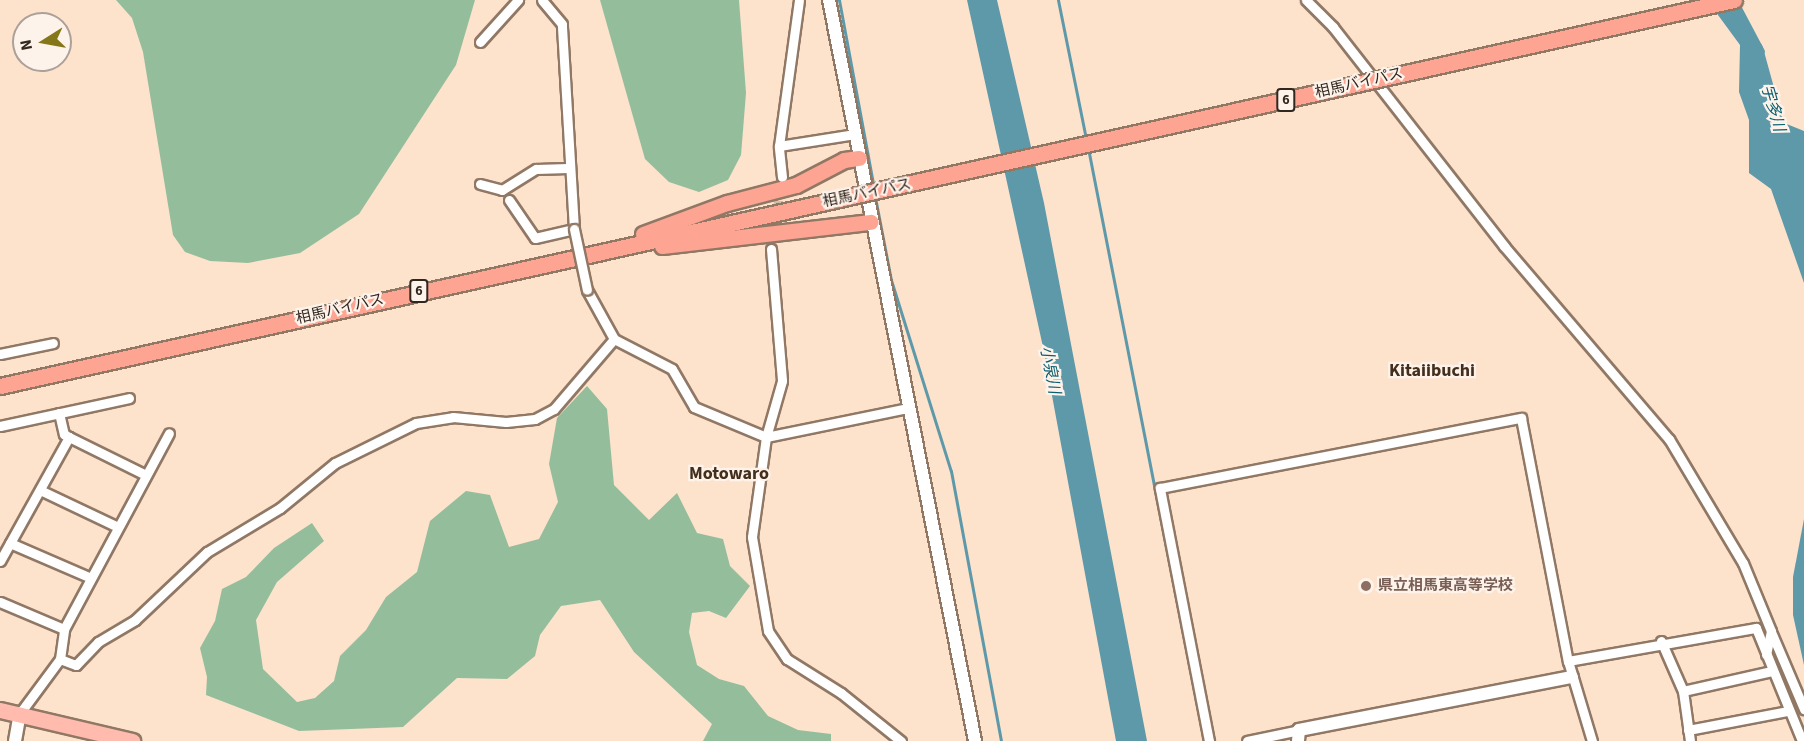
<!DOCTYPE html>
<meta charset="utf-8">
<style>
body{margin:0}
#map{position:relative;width:1804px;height:741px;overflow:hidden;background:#fde2cc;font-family:"Source Sans 3","Noto Sans JP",sans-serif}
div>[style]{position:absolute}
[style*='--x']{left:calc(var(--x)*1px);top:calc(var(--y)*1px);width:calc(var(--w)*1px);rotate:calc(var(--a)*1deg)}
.forest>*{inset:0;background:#94be9b}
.water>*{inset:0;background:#5e99aa}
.stream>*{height:3px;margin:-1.5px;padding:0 1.5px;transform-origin:1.5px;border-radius:1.5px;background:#5e99aa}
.river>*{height:16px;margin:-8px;padding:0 8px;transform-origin:8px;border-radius:8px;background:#5e99aa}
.minor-tunnel>*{height:9px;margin-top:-4.5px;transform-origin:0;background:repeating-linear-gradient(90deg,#d4bda9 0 9px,transparent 0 13.5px)}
.roads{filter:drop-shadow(2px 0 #907865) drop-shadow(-2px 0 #907865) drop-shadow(0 2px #907865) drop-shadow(0 -2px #907865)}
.minor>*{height:9px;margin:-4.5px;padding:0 4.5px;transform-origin:4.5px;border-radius:4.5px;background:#fff}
.tertiary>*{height:12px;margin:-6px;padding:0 6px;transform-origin:6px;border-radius:6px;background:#fff}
.primary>*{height:15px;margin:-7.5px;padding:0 7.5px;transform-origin:7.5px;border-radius:7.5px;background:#febbae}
.trunk>*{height:15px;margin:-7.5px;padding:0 7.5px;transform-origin:7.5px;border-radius:7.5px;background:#fea493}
.bridges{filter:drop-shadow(2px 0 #907865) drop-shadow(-2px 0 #907865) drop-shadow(0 2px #907865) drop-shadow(0 -2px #907865)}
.minor-bridge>*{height:9px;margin:-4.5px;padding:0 4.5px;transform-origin:4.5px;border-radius:4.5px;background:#fff}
.trunk-bridge>*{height:15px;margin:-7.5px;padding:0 7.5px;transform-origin:7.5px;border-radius:7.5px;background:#fea493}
.dots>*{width:16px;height:16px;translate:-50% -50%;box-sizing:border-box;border:3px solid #fef3ea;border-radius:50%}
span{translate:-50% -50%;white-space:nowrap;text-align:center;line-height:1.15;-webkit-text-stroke:4.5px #fef3ea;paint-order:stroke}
.shield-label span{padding:2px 4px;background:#fef3ea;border:2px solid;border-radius:4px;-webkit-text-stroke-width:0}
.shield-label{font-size:14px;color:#31271f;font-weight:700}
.street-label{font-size:15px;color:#31271f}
.education-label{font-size:15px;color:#785e54;font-weight:700}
.left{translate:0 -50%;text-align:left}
.water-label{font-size:16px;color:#085d6f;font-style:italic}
.quarter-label{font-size:18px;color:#442f1d;font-weight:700}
.north{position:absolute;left:12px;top:12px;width:60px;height:60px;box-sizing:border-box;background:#fef3ea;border:2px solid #aca199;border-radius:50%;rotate:259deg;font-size:16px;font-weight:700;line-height:24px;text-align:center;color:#31271f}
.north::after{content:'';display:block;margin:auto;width:21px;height:27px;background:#85761a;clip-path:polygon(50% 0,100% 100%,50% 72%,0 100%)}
</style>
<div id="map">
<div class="forest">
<i style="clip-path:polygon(116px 0,475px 0,456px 65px,359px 214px,300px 253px,248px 263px,210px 261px,185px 252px,173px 235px,143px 52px,132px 18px)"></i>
<i style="clip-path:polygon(600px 0,739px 0,746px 93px,741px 155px,728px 180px,699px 192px,669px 182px,645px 159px)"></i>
<i style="clip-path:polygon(587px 386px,607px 409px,614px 485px,649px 520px,677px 493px,697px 533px,723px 539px,730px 566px,750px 586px,726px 618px,709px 611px,692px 613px,689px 632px,697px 665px,719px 679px,744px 686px,768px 716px,798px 730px,831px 734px,831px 741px,703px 741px,712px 724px,634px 652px,600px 600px,561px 606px,540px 635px,535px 656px,507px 679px,457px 678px,403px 727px,299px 731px,206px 695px,207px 677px,200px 648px,215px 621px,222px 589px,246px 577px,274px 548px,312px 523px,324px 541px,277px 582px,256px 620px,263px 669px,297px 702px,315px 698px,334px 681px,340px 656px,366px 630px,386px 597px,417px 572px,430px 521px,466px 491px,490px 495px,509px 547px,539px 539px,558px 502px,549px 464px,557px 418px)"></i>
</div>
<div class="water">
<i style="clip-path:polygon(967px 0,997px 0,1044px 203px,1147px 741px,1116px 741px,1043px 347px)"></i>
<i style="clip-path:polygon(1707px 0,1738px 0,1765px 51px,1759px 85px,1767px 116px,1804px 131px,1804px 283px,1771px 189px,1749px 173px,1749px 120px,1739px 92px,1740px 45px)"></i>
<i style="clip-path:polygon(1804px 519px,1804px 665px,1793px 615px,1793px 577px)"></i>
</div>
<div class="stream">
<i style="--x:839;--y:0;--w:191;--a:79.5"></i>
<i style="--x:1058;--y:0;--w:142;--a:78.6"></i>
<i style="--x:1088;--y:148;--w:604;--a:78.93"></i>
<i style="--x:875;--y:197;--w:85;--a:79.1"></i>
<i style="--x:891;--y:280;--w:200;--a:72.6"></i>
<i style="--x:951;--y:471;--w:275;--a:79.5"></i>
</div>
<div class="river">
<i style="--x:1755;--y:49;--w:93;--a:74.5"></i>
</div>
<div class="minor-tunnel">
<i style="--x:771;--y:249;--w:64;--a:-81"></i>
</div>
<div class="roads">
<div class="minor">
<i style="--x:1306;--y:0;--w:38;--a:45"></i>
<i style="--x:1333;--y:27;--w:278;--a:52"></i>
<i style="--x:1504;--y:246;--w:254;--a:49.5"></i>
<i style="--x:1669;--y:439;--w:144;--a:59.2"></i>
<i style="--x:1743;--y:563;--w:74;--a:67.6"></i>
<i style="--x:1771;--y:631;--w:24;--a:102"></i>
<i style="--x:480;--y:42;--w:57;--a:-47.9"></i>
<i style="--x:779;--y:146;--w:77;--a:-9"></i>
<i style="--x:782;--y:177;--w:31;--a:-96"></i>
<i style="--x:779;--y:146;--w:147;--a:-82.2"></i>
<i style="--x:480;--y:184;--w:23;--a:15"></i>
<i style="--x:502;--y:190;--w:40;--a:-32"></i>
<i style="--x:536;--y:169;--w:32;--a:-2"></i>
<i style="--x:509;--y:200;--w:46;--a:55.6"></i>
<i style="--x:535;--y:238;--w:40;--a:-13"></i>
<i style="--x:574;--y:229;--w:205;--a:-93.4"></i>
<i style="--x:562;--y:24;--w:31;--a:-130"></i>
<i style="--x:771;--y:249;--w:132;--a:85.2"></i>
<i style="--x:782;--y:381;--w:58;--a:105.9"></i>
<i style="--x:766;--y:437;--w:101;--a:98"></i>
<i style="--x:752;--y:537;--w:95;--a:80.3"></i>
<i style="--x:768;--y:631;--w:34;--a:56"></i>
<i style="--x:787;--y:659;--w:64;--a:32.2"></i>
<i style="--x:841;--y:693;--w:77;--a:38.7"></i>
<i style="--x:587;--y:290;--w:56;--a:61.1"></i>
<i style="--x:614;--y:339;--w:65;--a:27.3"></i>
<i style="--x:672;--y:369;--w:44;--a:59.9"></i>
<i style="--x:694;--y:407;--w:78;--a:22.6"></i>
<i style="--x:766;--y:437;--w:144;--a:-11.6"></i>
<i style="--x:0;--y:354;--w:54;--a:-11.7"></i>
<i style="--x:59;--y:413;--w:22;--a:77"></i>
<i style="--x:64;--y:434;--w:6;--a:31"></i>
<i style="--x:0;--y:426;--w:132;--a:-12.2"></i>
<i style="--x:40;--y:490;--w:86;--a:25.4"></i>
<i style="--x:10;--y:543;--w:88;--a:23.4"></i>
<i style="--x:0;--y:561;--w:142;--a:-60.9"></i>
<i style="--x:69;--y:437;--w:86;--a:26.3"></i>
<i style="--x:0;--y:602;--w:69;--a:22.9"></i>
<i style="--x:1772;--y:634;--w:82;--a:66.9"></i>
<i style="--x:1661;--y:641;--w:55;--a:66.3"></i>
<i style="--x:1683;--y:691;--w:50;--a:82"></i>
<i style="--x:60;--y:659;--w:30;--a:-82"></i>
<i style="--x:64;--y:629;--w:222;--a:-61.8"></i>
<i style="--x:1568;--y:661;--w:191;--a:-10"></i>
<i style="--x:1756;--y:628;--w:122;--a:67.8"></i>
<i style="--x:1683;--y:691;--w:91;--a:-12.7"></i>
<i style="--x:20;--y:713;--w:67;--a:-53.5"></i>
<i style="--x:60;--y:659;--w:17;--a:21"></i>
<i style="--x:76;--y:665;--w:32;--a:-46"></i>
<i style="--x:98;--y:642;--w:43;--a:-30.7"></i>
<i style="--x:135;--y:620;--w:99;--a:-43.4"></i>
<i style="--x:207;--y:552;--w:85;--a:-31.1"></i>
<i style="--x:280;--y:508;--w:71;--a:-39.3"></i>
<i style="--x:335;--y:463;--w:90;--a:-26.3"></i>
<i style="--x:416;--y:423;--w:37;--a:-9"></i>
<i style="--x:453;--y:417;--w:53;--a:5.4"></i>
<i style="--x:506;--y:422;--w:29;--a:-6"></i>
<i style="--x:535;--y:419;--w:21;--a:-28"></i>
<i style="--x:554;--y:409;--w:92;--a:-49.4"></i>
<i style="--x:1688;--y:730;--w:102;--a:-10.8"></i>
<i style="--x:1209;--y:741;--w:258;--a:-101"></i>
<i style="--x:1160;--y:488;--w:368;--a:-11"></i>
<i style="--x:1521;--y:418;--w:248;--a:79.1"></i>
<i style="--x:1568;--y:661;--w:84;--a:73.3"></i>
<i style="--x:1247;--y:741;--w:53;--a:-11.9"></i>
</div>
<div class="tertiary">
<i style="--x:829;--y:0;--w:755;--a:78.85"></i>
<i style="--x:15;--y:741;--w:28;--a:-80"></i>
<i style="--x:1298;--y:741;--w:11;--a:-85"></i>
<i style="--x:1299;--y:730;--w:278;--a:-11"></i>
</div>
<div class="primary">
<i style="--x:0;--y:710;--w:136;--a:13.2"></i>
</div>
<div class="trunk">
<i style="--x:643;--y:234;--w:90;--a:-20.3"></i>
<i style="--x:727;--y:203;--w:71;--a:-14.6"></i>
<i style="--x:796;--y:185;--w:54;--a:-27.5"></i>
<i style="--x:844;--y:160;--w:15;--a:-8"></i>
<i style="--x:662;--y:246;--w:210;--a:-6.6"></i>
<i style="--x:0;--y:386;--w:860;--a:-12.56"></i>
</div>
</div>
<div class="bridges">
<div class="minor-bridge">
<i style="--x:574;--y:229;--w:62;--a:78"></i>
</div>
<div class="trunk-bridge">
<i style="--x:839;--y:199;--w:917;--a:-12.54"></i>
</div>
</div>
<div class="dots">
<i style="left:1366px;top:586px;background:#8d6e63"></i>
</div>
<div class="shield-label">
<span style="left:1286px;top:100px">6</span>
<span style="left:419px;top:291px">6</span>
</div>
<div class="street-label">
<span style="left:1359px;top:83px;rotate:-13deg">相馬バイパス</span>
<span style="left:867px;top:193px;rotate:-12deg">相馬バイパス</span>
<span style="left:340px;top:309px;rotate:-13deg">相馬バイパス</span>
</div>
<div class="education-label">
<span class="left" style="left:1378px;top:586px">県立相馬東高等学校</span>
</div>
<div class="water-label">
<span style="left:1773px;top:108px;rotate:74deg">宇多川</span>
<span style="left:1050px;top:370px;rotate:79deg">小泉川</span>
</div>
<div class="quarter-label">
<span style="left:1432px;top:371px">Kitaiibuchi</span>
<span style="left:729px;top:474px">Motowaro</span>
</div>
<div class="north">N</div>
</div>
